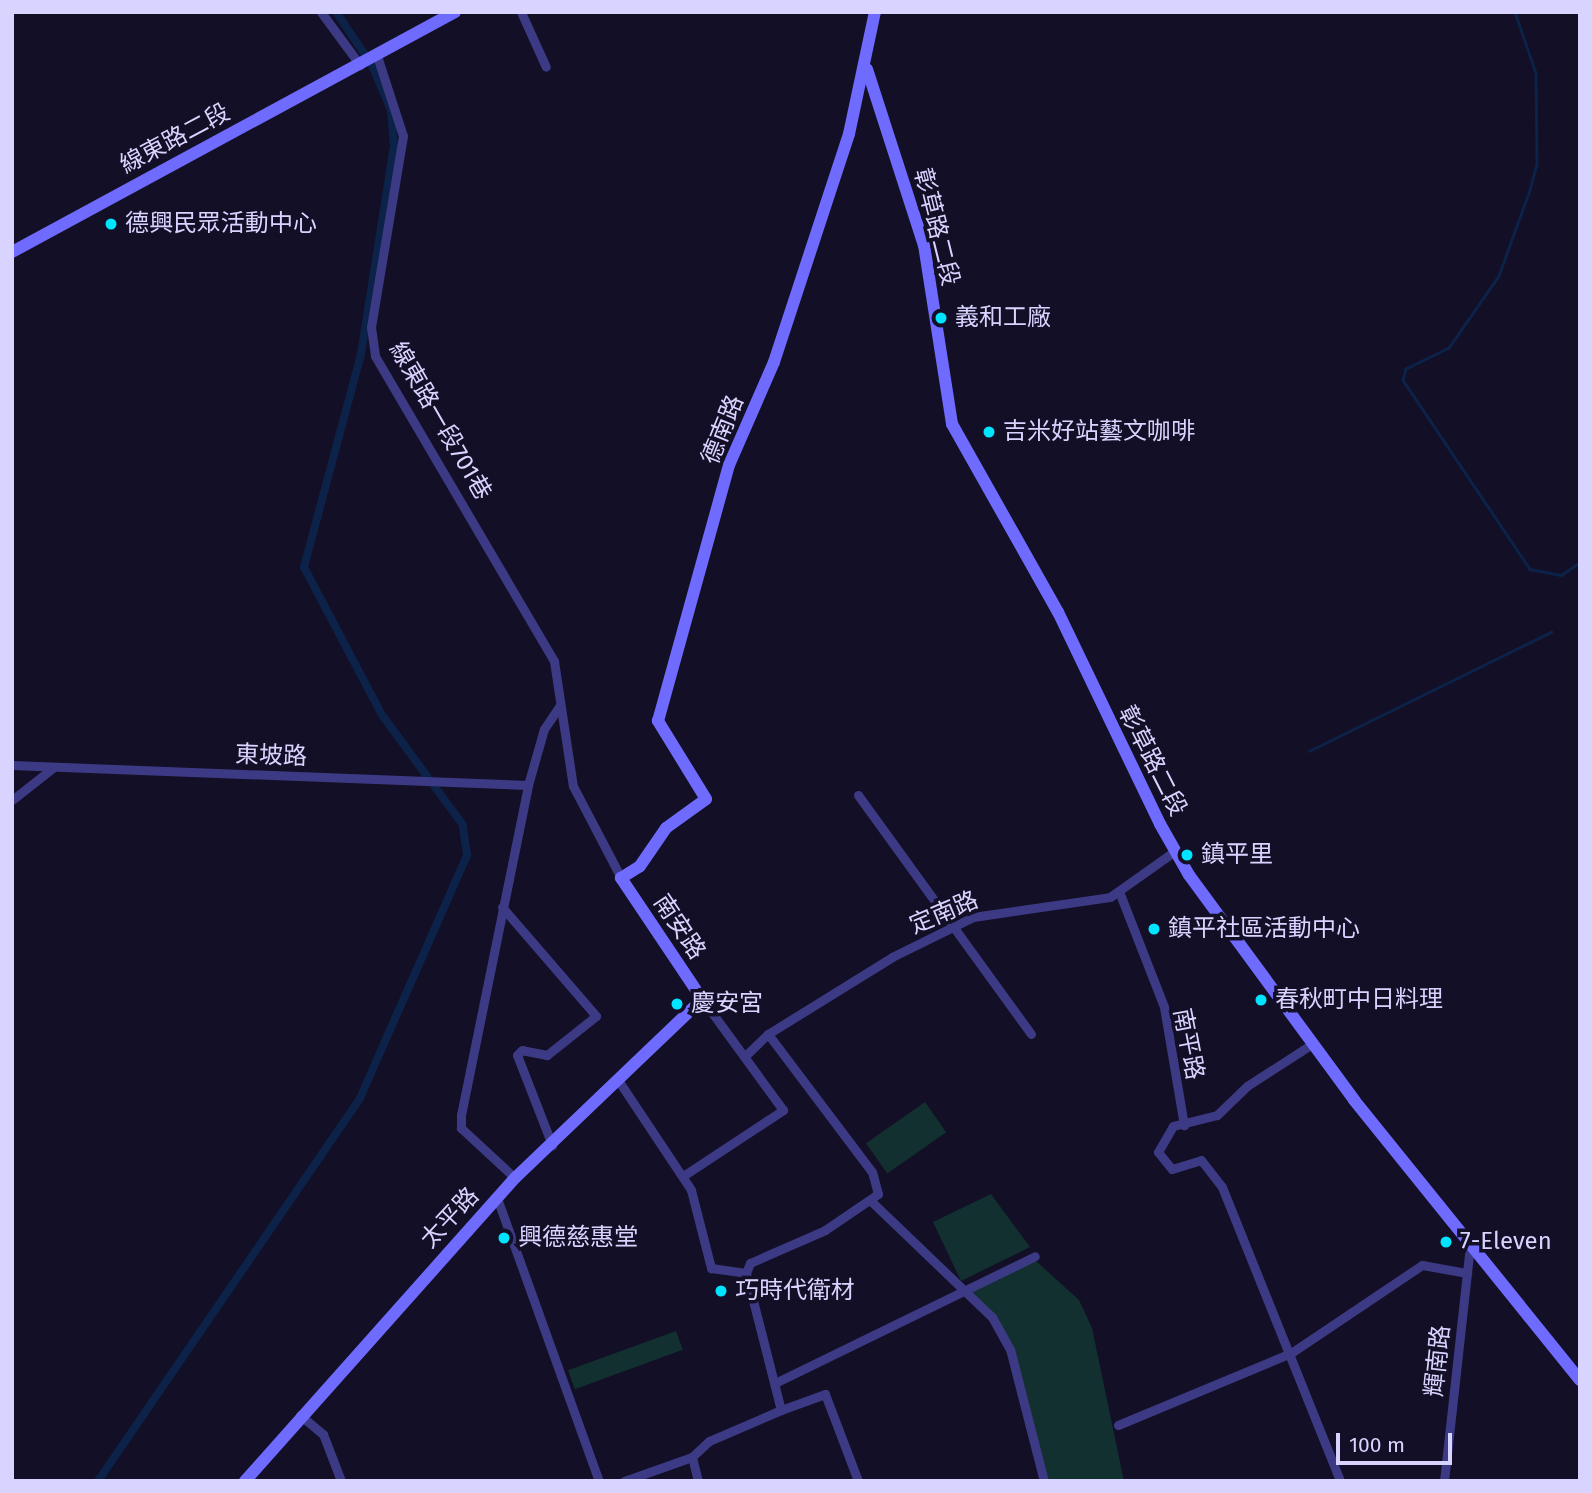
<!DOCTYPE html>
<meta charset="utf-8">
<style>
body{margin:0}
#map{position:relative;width:1592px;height:1493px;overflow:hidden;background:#130f26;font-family:"Fira Sans","Noto Sans TC",sans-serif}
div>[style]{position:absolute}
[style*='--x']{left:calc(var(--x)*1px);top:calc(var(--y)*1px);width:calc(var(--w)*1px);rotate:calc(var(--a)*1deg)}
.green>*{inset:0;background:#12302f;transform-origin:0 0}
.stream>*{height:2.5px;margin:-1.25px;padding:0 1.25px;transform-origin:1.25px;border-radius:1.25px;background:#0c2248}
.canal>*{height:8px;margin:-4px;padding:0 4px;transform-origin:4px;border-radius:4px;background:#0c2248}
.street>*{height:9px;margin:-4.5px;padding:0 4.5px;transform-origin:4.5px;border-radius:4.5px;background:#3d3a85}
.secondary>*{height:12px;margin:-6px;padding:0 6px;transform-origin:6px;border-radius:6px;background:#6f6bff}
.dots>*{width:19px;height:19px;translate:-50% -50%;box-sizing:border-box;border:4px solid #130f26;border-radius:50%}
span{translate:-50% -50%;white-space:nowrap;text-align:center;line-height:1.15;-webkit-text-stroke:7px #130f26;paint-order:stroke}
.street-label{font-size:24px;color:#d9d4ff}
.poi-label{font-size:24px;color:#d9d4ff}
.left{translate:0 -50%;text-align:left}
.frame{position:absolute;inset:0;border:14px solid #d9d4ff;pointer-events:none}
.scale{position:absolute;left:1336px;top:1433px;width:116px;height:32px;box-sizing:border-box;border:4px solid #d9d4ff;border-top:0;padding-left:9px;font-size:21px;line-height:24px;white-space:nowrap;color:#d9d4ff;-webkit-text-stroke:5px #130f26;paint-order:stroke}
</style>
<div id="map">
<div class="green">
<i style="left:925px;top:1102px;width:37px;height:72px;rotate:55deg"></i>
<i style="clip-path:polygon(991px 1194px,1030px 1247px,961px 1281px,933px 1222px)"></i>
<i style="clip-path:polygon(1036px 1261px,1079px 1300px,1092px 1328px,1124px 1481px,1042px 1481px,1023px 1397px,997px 1327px,967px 1291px)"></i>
<i style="left:676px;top:1331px;width:20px;height:115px;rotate:70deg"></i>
</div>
<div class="stream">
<i style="--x:1515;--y:12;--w:65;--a:71"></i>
<i style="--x:1536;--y:73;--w:91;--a:89.4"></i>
<i style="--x:1537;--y:164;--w:30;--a:105"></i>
<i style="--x:1529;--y:193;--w:88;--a:109.9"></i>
<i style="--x:1499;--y:276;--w:88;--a:124.8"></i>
<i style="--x:1449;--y:348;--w:48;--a:154"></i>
<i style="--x:1406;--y:369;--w:11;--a:105"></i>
<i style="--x:1403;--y:380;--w:228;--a:56.1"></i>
<i style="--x:1530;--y:569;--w:32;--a:11"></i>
<i style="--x:1561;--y:575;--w:23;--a:-34"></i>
<i style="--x:1309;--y:751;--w:270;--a:-26.2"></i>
</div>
<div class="canal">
<i style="--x:98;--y:1481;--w:464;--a:-55.6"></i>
<i style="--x:360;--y:1098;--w:266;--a:-66.2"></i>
<i style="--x:467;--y:855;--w:30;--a:-98"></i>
<i style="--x:463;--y:825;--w:137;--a:-126.4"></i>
<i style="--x:382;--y:715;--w:167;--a:-117.8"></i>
<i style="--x:304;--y:567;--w:220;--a:-75"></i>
<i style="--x:361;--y:354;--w:211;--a:-81"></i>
<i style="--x:394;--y:146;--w:36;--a:-95"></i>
<i style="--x:391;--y:110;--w:49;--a:-112.9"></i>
<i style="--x:372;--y:65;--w:64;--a:-124.2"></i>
</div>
<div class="street">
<i style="--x:321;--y:12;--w:66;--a:53.7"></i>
<i style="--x:521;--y:12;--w:60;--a:65.6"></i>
<i style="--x:377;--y:56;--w:84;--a:72"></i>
<i style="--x:403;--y:136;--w:194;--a:99.5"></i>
<i style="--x:371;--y:327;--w:29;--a:82"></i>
<i style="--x:375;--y:356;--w:354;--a:59.6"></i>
<i style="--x:554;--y:661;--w:126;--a:81.4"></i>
<i style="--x:573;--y:786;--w:104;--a:62.4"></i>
<i style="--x:12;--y:765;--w:516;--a:2.22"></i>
<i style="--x:858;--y:795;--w:295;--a:54.1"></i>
<i style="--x:12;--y:800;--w:53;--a:-38.2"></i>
<i style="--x:1120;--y:894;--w:121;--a:68.7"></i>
<i style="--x:1164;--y:1007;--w:120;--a:80.4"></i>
<i style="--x:502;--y:907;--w:144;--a:49.2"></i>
<i style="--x:596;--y:1016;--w:63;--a:141.5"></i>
<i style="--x:547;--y:1055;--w:25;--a:-169"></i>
<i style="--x:522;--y:1050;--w:7;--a:135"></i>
<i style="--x:517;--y:1055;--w:97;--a:68.7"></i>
<i style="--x:1312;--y:1044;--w:77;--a:147.1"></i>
<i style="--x:1247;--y:1086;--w:42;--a:136"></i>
<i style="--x:1217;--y:1115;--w:45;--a:166"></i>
<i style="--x:1173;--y:1126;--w:30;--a:120"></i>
<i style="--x:1158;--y:1152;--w:22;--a:51"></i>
<i style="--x:1172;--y:1169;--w:30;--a:-17"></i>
<i style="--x:1201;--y:1160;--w:34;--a:52"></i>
<i style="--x:1222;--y:1187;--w:317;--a:68.1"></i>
<i style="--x:745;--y:1056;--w:32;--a:-44"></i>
<i style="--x:768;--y:1034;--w:146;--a:-31.8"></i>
<i style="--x:892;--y:957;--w:90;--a:-26.3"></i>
<i style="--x:973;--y:917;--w:138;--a:-8.3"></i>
<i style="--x:1110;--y:897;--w:80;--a:-35.3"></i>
<i style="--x:620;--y:1083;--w:128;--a:56.4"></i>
<i style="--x:691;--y:1190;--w:81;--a:75.6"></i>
<i style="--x:711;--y:1268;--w:35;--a:8"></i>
<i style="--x:746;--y:1273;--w:141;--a:75.7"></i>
<i style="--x:781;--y:1410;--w:78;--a:156.7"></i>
<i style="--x:709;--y:1441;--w:23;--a:137"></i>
<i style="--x:692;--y:1457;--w:72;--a:160.6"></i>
<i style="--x:683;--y:1176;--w:120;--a:-33.4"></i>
<i style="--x:783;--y:1110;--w:137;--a:-126.1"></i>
<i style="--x:515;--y:1178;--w:74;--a:-137.2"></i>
<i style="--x:461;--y:1128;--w:13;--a:-90"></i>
<i style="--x:461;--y:1115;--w:337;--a:-78.5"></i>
<i style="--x:528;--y:785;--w:58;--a:-74.1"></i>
<i style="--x:544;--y:729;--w:27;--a:-56"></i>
<i style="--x:497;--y:1198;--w:301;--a:70.2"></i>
<i style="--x:873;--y:1203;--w:165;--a:43.8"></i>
<i style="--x:992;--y:1317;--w:37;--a:61"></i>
<i style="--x:1010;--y:1349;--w:136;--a:75.6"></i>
<i style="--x:746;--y:1273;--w:11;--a:-68"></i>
<i style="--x:750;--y:1263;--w:82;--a:-23.7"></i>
<i style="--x:825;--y:1230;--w:64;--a:-34.2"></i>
<i style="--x:878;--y:1194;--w:23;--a:-105"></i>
<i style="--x:872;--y:1172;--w:173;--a:-127"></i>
<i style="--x:775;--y:1383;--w:289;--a:-26"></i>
<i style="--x:781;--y:1410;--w:47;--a:-20"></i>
<i style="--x:825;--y:1394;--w:93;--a:69.2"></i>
<i style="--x:300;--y:1415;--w:30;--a:40"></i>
<i style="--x:323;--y:1434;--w:50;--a:69"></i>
<i style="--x:1118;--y:1425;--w:187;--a:-22.6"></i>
<i style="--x:1291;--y:1353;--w:158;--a:-33.9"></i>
<i style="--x:1422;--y:1265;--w:46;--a:10.1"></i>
<i style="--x:692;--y:1457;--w:25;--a:76"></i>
<i style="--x:1444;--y:1481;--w:236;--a:-83.7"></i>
</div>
<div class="secondary">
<i style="--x:867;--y:69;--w:185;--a:72.1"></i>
<i style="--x:924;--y:245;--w:181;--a:81.1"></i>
<i style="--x:952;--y:424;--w:216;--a:60.6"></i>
<i style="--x:1058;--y:612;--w:235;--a:64.3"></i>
<i style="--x:1160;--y:824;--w:59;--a:60.4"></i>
<i style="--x:1189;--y:875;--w:279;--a:53.7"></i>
<i style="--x:1354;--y:1100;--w:360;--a:51.1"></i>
<i style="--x:12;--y:252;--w:504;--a:-28.45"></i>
<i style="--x:245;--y:1481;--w:406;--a:-48.3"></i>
<i style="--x:515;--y:1178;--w:259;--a:-43.7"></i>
<i style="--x:702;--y:999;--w:146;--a:-123.8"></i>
<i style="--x:621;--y:878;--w:22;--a:-32"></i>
<i style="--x:640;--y:866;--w:46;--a:-55.6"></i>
<i style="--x:666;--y:828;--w:49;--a:-35.9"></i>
<i style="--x:706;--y:799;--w:92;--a:-121.6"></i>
<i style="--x:658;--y:721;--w:266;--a:-74.5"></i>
<i style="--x:729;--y:465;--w:112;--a:-66.4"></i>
<i style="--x:774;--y:362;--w:240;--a:-71.8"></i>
<i style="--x:849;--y:134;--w:125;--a:-78"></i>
</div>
<div class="dots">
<i style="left:111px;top:224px;background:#00e5ff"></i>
<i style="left:941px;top:318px;background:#00e5ff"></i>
<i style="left:989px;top:432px;background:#00e5ff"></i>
<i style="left:1187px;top:855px;background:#00e5ff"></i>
<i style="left:1154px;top:929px;background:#00e5ff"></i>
<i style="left:1261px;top:1000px;background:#00e5ff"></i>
<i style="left:677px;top:1004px;background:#00e5ff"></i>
<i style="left:504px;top:1238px;background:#00e5ff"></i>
<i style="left:1446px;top:1242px;background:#00e5ff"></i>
<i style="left:721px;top:1291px;background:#00e5ff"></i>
</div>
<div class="street-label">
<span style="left:175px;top:139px;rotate:-28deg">線東路二段</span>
<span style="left:936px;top:227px;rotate:76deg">彰草路二段</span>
<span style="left:440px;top:421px;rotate:60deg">線東路一段701巷</span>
<span style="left:723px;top:430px;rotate:-68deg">德南路</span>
<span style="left:271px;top:756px;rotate:2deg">東坡路</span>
<span style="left:1152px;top:761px;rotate:63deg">彰草路二段</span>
<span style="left:944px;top:913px;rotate:-23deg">定南路</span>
<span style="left:679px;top:927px;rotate:56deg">南安路</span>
<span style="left:1188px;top:1044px;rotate:79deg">南平路</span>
<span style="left:450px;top:1218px;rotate:-47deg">太平路</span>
<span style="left:1438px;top:1361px;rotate:-84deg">輝南路</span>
</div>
<div class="poi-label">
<span class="left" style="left:125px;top:224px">德興民眾活動中心</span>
<span class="left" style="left:955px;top:318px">義和工廠</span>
<span class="left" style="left:1003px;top:432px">吉米好站藝文咖啡</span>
<span class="left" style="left:1201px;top:855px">鎮平里</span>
<span class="left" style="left:1168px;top:929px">鎮平社區活動中心</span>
<span class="left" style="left:1275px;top:1000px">春秋町中日料理</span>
<span class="left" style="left:691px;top:1004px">慶安宮</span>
<span class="left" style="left:518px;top:1238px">興德慈惠堂</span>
<span class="left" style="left:1460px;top:1242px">7-Eleven</span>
<span class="left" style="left:735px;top:1291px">巧時代衛材</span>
</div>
<div class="frame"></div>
<div class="scale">100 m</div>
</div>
